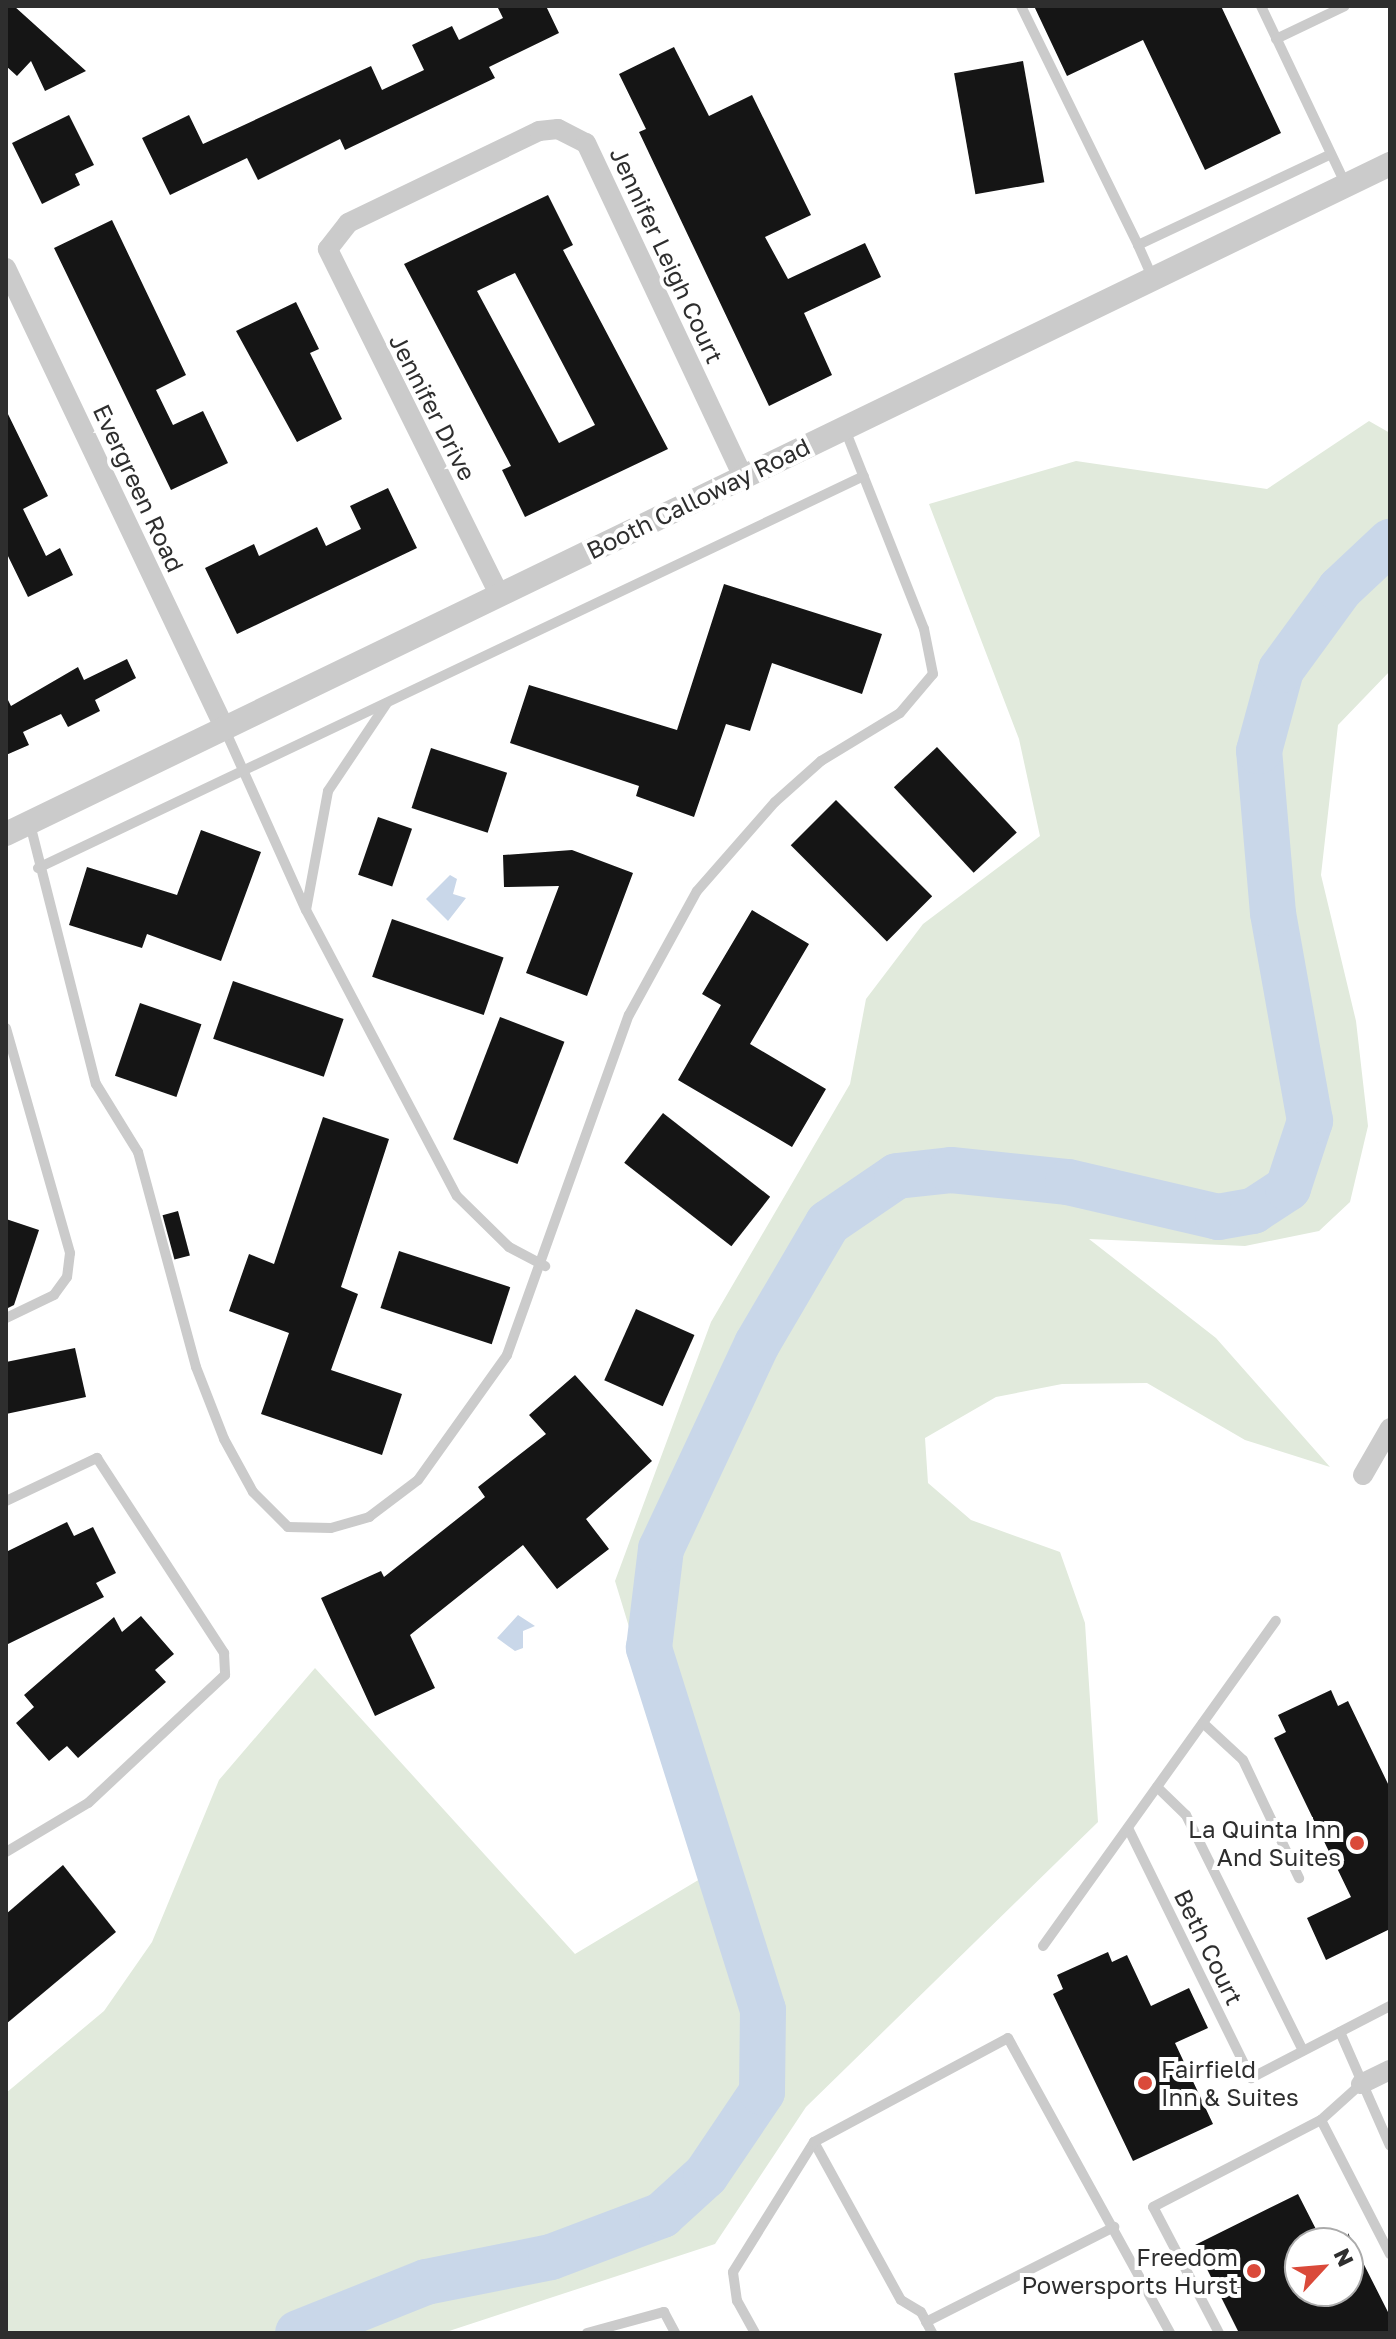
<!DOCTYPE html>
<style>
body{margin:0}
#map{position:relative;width:1396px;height:2339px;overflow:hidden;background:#fff;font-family:"Golos Text",sans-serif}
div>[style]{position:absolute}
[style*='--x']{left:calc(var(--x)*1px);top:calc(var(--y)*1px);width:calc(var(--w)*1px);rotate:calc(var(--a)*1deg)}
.green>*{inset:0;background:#e1eadc}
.water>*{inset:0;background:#c9d7e9}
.river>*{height:46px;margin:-23px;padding:0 23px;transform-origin:23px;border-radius:23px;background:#c9d7e9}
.building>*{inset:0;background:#151515;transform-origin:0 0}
.service>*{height:10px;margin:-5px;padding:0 5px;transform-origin:5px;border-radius:5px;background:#cbcbcb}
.minor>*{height:20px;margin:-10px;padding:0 10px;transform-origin:10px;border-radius:10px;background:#cbcbcb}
.tertiary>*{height:24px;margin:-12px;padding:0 12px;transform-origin:12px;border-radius:12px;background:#cbcbcb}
.dots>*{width:22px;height:22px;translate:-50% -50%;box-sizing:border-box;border:4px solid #fff;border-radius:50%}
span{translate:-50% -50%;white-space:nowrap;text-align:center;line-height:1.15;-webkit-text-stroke:8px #fff;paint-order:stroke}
.street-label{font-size:24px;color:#2e2e2e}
.poi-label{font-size:24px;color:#2e2e2e}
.right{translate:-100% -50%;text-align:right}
.left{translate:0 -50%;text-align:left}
.frame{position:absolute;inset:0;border:8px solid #2e2e2e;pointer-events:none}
.north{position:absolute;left:1284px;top:2227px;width:80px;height:80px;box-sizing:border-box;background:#fff;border:2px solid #ababab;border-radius:50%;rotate:64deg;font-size:22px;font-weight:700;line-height:32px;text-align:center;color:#2e2e2e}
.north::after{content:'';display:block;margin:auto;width:28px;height:36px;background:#da4a3a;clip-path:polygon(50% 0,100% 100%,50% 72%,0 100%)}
</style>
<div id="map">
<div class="green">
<i style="clip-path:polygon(1369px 421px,1390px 433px,1390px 671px,1338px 725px,1321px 875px,1356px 1021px,1368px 1126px,1350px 1202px,1319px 1231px,1245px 1246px,1089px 1239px,1216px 1338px,1330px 1467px,1245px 1440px,1147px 1383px,1062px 1384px,996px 1397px,925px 1438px,928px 1483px,971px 1520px,1060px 1552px,1085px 1623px,1098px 1822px,806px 2107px,715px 2244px,443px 2333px,6px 2333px,6px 2093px,104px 2011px,152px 1942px,219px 1780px,315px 1668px,575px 1954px,705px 1876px,615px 1581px,711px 1322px,850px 1084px,866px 999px,923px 924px,1040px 836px,1019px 739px,929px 504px,1076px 461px,1267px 489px)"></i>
</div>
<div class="water">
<i style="clip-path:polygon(450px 875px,457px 879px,453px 894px,466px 898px,448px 921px,426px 899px)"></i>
<i style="clip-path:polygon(518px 1615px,535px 1626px,523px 1631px,523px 1648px,515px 1651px,497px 1638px)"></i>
</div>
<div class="river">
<i style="--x:298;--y:2333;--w:138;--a:-21.7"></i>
<i style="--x:426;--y:2282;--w:127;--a:-11.3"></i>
<i style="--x:551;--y:2257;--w:119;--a:-20.7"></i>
<i style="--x:662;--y:2215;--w:59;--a:-42.3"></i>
<i style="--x:706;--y:2175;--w:100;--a:-56"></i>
<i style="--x:762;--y:2092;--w:82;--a:-89.3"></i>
<i style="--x:763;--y:2010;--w:380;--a:-107.5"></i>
<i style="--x:649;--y:1648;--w:100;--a:-83.1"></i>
<i style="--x:661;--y:1549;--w:226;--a:-64.9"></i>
<i style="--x:757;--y:1344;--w:140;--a:-59.6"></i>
<i style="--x:828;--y:1223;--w:83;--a:-34.3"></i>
<i style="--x:897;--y:1176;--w:54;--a:-6.3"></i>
<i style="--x:951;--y:1170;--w:118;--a:5.9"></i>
<i style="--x:1068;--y:1182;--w:154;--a:13.1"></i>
<i style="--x:1218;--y:1217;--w:36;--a:-10"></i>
<i style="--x:1253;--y:1211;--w:42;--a:-33.3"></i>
<i style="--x:1288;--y:1188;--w:71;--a:-71.8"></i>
<i style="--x:1310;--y:1121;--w:211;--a:-100.1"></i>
<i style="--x:1273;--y:913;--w:163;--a:-94.9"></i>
<i style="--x:1259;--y:751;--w:84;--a:-74.8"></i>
<i style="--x:1281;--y:670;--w:100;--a:-53.9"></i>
<i style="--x:1340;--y:589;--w:69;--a:-43.2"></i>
</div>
<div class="building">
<i style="clip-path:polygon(6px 6px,14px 6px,86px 71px,45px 91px,31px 61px,17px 76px,6px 66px)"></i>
<i style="clip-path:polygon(497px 6px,546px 6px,559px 33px,489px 67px,495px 78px,345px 150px,340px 139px,258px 180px,247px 158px,170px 195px,142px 138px,189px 115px,203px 144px,371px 66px,382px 90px,424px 70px,412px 45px,452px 26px,459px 40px,503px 18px)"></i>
<i style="clip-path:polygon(1034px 6px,1221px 6px,1281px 133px,1205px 170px,1143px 40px,1067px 76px)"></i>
<i style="clip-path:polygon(674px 47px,709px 116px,752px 95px,811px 215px,765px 237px,788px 279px,865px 243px,881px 277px,804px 313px,832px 375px,769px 406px,639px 132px,646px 129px,619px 74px)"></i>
<i style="left:1023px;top:61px;width:123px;height:70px;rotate:80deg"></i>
<i style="clip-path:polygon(69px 115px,94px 165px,75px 174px,80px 185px,42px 204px,12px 143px)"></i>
<i style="clip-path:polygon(evenodd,548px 195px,573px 245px,563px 250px,668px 449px,525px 517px,502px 470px,511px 466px,404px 264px,548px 195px,515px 273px,595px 425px,559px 443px,477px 291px,515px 273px)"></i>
<i style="clip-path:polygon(112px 220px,186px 375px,156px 390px,173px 425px,203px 411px,228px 463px,171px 490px,54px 248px)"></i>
<i style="clip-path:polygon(296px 302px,319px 349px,310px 353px,342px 419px,297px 442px,236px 331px)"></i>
<i style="clip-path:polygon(6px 410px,48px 496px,23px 509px,46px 556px,60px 548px,73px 575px,28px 597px,6px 552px)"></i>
<i style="clip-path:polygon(388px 488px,417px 548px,237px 634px,205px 568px,254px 544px,259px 556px,317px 527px,326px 546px,361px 529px,350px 506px)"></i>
<i style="clip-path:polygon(724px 584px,882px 634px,862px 694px,772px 663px,750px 731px,726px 724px,694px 817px,636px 796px,639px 786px,510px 743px,529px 685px,677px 730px)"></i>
<i style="clip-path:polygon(127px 659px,136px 678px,95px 700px,100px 711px,68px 727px,61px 714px,23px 732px,29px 745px,6px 755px,6px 696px,11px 706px,78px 667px,84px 680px)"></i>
<i style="left:937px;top:747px;width:117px;height:59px;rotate:47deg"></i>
<i style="left:431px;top:748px;width:80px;height:63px;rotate:18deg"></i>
<i style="left:836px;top:800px;width:136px;height:64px;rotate:45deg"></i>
<i style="left:378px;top:817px;width:36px;height:61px;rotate:19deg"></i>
<i style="clip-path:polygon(201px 830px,261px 852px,221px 961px,147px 934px,142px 948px,69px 925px,87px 867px,177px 895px)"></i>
<i style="clip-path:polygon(572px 850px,633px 873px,587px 996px,526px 973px,559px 886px,504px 887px,503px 855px)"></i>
<i style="clip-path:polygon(752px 910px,809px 944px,750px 1044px,826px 1089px,792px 1147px,678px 1080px,721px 1005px,702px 994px)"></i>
<i style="left:392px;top:919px;width:118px;height:61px;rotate:19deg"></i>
<i style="left:233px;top:981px;width:117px;height:61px;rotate:19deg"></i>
<i style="left:140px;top:1003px;width:65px;height:77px;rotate:19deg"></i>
<i style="left:500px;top:1017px;width:69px;height:131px;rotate:21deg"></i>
<i style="left:663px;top:1113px;width:136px;height:63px;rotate:38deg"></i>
<i style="clip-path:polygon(323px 1117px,389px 1139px,341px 1287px,358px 1294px,331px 1370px,402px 1394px,382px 1455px,261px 1414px,289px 1333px,229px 1311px,249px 1254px,274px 1264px)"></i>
<i style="left:178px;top:1211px;width:46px;height:16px;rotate:75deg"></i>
<i style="clip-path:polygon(6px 1219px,39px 1230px,14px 1305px,6px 1309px)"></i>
<i style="left:399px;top:1251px;width:117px;height:60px;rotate:18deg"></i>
<i style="left:636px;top:1309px;width:64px;height:78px;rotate:24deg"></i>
<i style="clip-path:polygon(75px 1348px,86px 1397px,6px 1414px,6px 1362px)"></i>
<i style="clip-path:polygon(575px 1375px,652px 1461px,586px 1519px,609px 1549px,557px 1589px,523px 1545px,410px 1635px,435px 1688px,375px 1716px,321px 1598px,381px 1571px,384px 1577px,485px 1497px,478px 1487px,546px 1434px,529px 1415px)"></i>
<i style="clip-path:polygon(67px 1522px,74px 1536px,93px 1527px,116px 1573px,96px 1583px,104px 1597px,6px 1645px,6px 1552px)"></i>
<i style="clip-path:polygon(141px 1616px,174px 1654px,155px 1670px,166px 1682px,78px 1758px,67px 1746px,49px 1761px,16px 1723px,34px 1707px,24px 1695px,114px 1617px,122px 1632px)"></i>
<i style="clip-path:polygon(1331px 1690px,1338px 1706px,1348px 1701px,1390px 1788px,1390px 1929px,1326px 1960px,1307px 1918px,1351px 1897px,1274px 1738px,1286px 1732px,1278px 1715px)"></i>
<i style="clip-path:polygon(63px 1865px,116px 1932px,6px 2024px,6px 1914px)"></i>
<i style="clip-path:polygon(1108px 1952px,1112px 1962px,1127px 1955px,1151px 2006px,1189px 1988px,1208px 2028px,1175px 2043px,1213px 2124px,1133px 2161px,1053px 1994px,1063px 1989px,1057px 1975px)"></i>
<i style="clip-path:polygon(1298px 2194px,1323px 2243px,1300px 2243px,1300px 2291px,1348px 2291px,1348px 2233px,1390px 2316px,1390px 2333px,1239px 2333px,1195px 2245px)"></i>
</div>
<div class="service">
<i style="--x:1021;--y:6;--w:266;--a:63.9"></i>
<i style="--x:1138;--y:245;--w:213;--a:-25.2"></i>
<i style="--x:1261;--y:6;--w:196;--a:64.6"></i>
<i style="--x:1276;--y:39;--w:76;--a:-25.6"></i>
<i style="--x:1138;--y:245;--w:36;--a:66"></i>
<i style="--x:225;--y:730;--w:197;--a:65.8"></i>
<i style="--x:306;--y:910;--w:323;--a:62.2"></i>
<i style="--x:457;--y:1196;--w:73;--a:44.4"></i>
<i style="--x:509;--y:1247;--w:41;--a:27.8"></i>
<i style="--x:30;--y:824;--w:268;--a:75.8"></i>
<i style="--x:96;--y:1084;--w:80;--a:58.3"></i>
<i style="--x:138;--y:1152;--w:223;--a:74.9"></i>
<i style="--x:196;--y:1367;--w:77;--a:68.7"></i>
<i style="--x:224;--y:1439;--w:60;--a:61.3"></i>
<i style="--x:253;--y:1492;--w:49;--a:45"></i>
<i style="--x:288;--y:1527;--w:43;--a:1.3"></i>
<i style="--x:331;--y:1528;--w:40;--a:-16"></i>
<i style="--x:369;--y:1517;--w:61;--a:-37.1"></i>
<i style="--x:418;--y:1480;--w:153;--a:-54.5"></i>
<i style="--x:507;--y:1355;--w:361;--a:-70.3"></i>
<i style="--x:629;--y:1015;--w:141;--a:-61.3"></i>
<i style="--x:697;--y:891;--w:118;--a:-48.8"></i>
<i style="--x:775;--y:802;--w:62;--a:-41.7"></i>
<i style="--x:821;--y:761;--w:92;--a:-31.3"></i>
<i style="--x:900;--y:713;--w:51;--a:-49.8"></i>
<i style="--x:933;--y:674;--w:46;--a:-101.3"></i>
<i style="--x:924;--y:629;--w:215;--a:-111.6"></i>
<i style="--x:38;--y:868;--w:914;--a:-25.39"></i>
<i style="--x:306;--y:910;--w:121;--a:-79.5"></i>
<i style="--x:328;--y:791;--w:106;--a:-56.2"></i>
<i style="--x:6;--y:1028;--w:234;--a:74.1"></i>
<i style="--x:70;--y:1253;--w:24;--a:97"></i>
<i style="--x:67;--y:1277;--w:22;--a:126"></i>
<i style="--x:54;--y:1295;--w:53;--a:154.4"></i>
<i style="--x:6;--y:1501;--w:101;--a:-25.3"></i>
<i style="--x:97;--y:1458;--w:233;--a:56.9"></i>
<i style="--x:224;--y:1653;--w:22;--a:87"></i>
<i style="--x:225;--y:1675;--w:187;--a:136.9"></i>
<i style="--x:88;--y:1803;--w:96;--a:149.1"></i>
<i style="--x:1203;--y:1723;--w:54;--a:42.8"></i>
<i style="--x:1243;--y:1760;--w:131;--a:64.6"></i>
<i style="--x:1157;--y:1787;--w:40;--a:44"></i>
<i style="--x:1186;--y:1815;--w:263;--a:63.6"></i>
<i style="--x:1128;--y:1828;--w:279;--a:63.8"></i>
<i style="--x:1251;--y:2078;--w:157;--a:-27.4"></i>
<i style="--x:1043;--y:1946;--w:400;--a:-54.4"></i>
<i style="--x:1340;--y:2032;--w:124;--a:66.3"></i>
<i style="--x:1321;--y:2120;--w:54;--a:-42"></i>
<i style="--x:814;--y:2142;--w:180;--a:61.2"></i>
<i style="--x:901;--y:2300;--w:23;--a:31"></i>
<i style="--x:921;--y:2312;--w:24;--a:62"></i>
<i style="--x:926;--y:2322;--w:211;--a:-26.8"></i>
<i style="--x:587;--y:2333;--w:80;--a:-15.3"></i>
<i style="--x:664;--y:2312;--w:24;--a:62"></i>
<i style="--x:755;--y:2333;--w:37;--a:-119"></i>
<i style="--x:737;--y:2301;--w:29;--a:-98"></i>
<i style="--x:733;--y:2272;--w:153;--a:-58.1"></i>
<i style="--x:814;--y:2142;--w:220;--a:-28.2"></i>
<i style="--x:1008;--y:2038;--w:337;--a:61.2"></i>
<i style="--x:1219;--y:2333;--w:142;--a:-117.6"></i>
<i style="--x:1153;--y:2207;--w:189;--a:-27.4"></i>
<i style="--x:1321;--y:2120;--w:151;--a:62.8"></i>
</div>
<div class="minor">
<i style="--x:6;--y:268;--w:510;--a:64.59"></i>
<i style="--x:499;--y:594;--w:385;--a:-116.4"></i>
<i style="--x:328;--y:249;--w:33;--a:-52"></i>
<i style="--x:348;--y:223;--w:212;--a:-25.7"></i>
<i style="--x:539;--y:131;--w:19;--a:-6"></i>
<i style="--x:558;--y:129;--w:31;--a:27"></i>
<i style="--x:586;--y:143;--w:369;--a:64.8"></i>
<i style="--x:1363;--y:1475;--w:54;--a:-60.1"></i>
<i style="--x:1361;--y:2084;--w:32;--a:-26"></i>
</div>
<div class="tertiary">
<i style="--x:6;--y:834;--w:1538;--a:-25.83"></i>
</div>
<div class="dots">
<i style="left:1357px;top:1843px;background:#da4a3a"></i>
<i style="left:1145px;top:2083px;background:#da4a3a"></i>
<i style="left:1254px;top:2271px;background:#da4a3a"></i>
</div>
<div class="street-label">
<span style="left:667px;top:255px;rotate:65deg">Jennifer Leigh Court</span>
<span style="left:433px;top:407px;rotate:63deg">Jennifer Drive</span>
<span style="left:139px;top:488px;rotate:65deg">Evergreen Road</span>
<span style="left:698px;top:498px;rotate:-26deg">Booth Calloway Road</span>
<span style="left:1209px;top:1947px;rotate:64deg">Beth Court</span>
</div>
<div class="poi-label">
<span class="right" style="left:1341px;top:1843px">La Quinta Inn<br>And Suites</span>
<span class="left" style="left:1161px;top:2083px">Fairfield<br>Inn &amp; Suites</span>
<span class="right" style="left:1238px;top:2271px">Freedom<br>Powersports Hurst</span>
</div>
<div class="frame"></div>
<div class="north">N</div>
</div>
